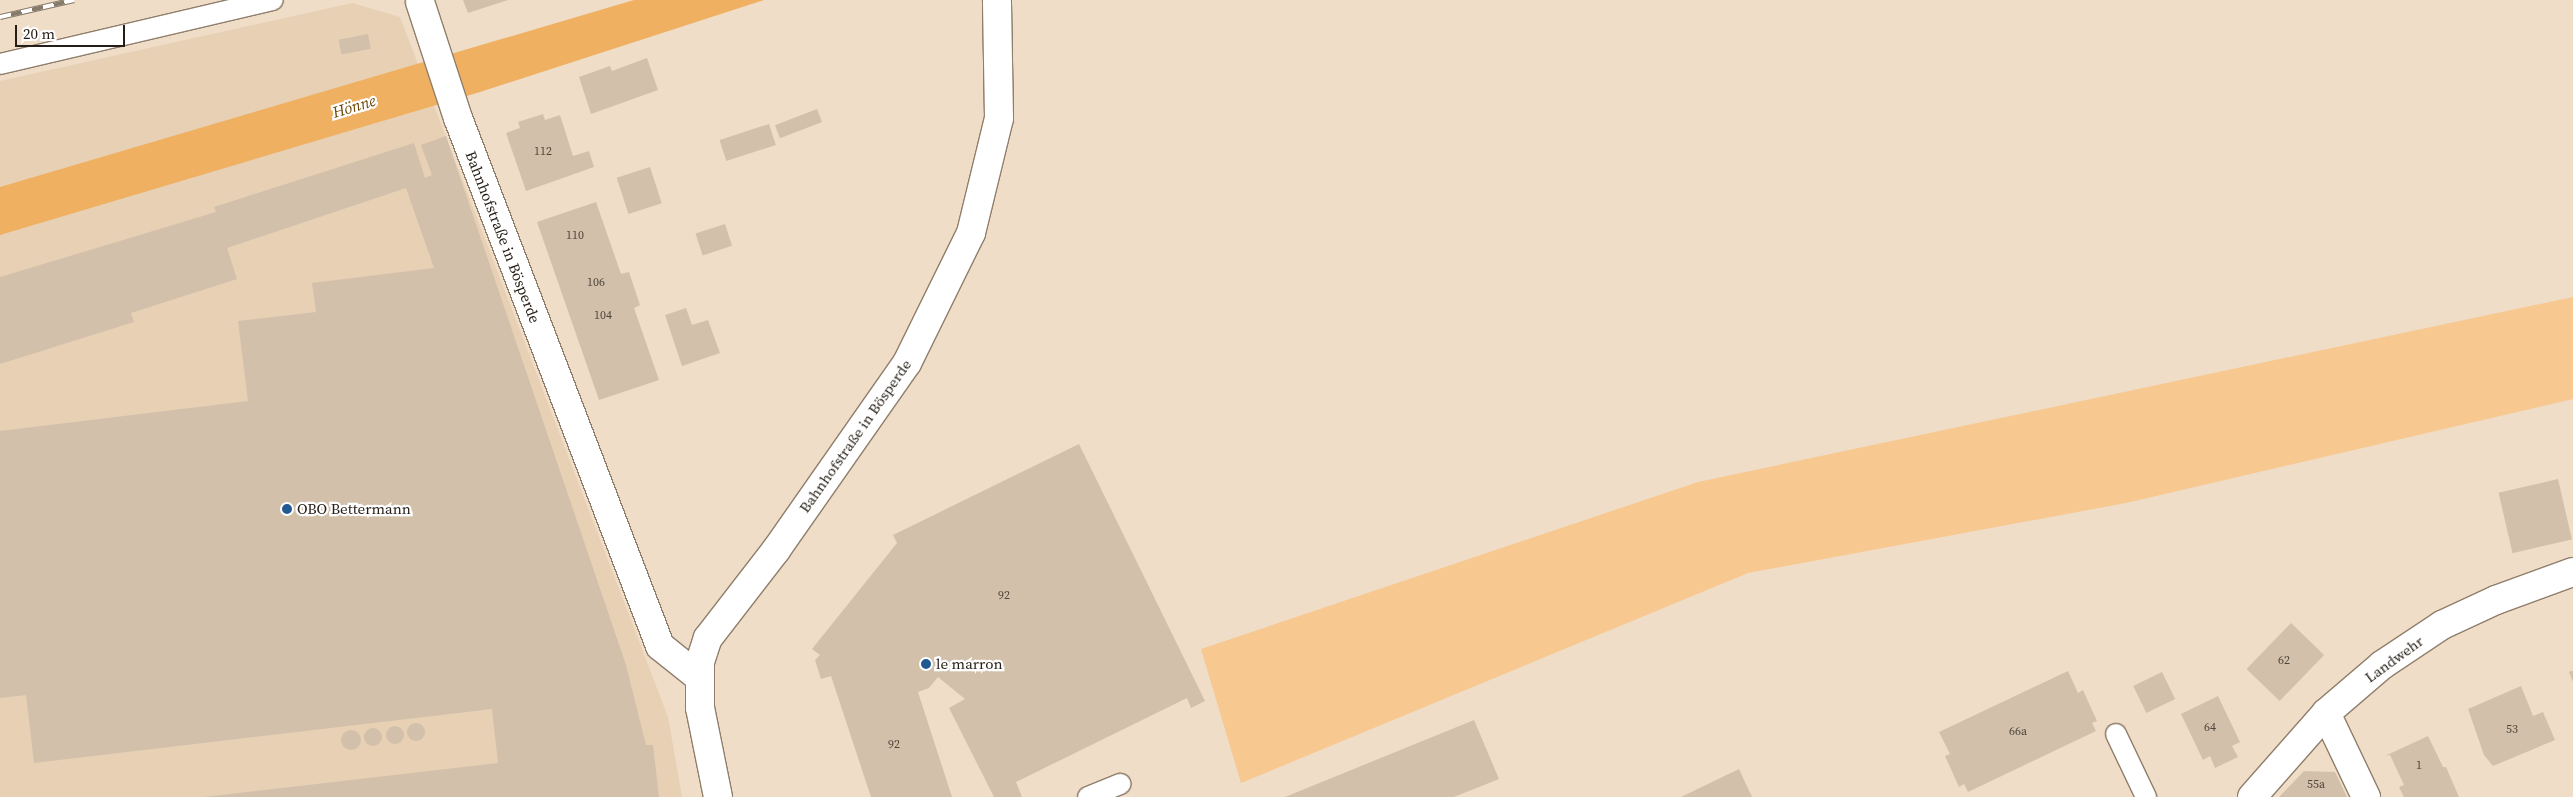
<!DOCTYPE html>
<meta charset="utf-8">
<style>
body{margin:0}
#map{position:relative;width:2573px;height:797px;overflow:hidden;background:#efddc7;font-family:"Source Serif 4",serif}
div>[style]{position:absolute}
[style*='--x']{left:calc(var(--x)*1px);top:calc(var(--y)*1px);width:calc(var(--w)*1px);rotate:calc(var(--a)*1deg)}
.built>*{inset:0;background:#e7d0b4}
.green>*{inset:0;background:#f7c890}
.water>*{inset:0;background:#efb062}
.building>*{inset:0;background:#d2c0ab;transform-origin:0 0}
.round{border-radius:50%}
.roads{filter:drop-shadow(1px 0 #8f7e6b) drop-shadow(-1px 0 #8f7e6b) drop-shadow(0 1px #8f7e6b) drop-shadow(0 -1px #8f7e6b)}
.service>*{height:20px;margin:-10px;padding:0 10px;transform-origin:10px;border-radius:10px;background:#fff}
.minor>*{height:28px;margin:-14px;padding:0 14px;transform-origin:14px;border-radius:14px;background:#fff}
.rail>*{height:5.5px;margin-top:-2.75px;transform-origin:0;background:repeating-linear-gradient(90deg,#fff 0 11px,#867a6b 0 22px);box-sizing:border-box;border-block:1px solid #867a6b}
.dots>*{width:14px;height:14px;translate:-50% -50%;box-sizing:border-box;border:2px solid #fff;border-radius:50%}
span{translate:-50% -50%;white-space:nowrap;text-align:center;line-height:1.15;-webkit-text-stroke:4.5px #fff;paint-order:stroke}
.number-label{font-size:12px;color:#50463b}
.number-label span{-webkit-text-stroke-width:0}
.street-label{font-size:15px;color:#251e16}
.poi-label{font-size:15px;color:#251e16}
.left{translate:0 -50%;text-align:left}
.water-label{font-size:16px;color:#6e4605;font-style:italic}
.scale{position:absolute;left:15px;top:25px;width:110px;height:22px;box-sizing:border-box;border:2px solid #251e16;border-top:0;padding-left:6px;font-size:15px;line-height:18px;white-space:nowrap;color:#251e16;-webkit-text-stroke:4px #fff;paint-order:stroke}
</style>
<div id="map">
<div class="built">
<i style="clip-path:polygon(352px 3px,400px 17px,668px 717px,682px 797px,0 797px,0 81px)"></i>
</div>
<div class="green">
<i style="clip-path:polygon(2573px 297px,2573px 399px,2126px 503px,1748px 573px,1241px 783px,1201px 649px,1698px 482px)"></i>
</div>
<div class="water">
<i style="clip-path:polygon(634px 0,764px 0,480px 92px,0 235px,0 187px)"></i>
</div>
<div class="building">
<i style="clip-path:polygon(463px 0,508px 0,468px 13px)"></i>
<i style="left:368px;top:34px;width:15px;height:30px;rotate:79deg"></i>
<i style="clip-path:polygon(647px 58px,658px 90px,591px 114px,579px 77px,610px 66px,612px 71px)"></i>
<i style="left:817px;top:109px;width:14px;height:45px;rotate:69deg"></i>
<i style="clip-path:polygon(543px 114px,545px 120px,560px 115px,573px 156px,589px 151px,594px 167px,526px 191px,506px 133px,520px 128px,518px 122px)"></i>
<i style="left:769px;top:124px;width:22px;height:52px;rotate:72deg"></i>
<i style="clip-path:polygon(446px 136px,626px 665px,646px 745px,653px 745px,659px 797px,204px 797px,498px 763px,492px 709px,34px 763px,26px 695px,0 698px,0 431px,248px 401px,238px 321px,316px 312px,312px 283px,434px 268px,406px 188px,227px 248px,237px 279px,131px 313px,134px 322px,0 364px,0 277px,216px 212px,214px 207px,414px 143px,425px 178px,432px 175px,421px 145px)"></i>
<i style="left:650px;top:167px;width:38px;height:35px;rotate:72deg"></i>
<i style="clip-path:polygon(596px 202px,621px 274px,629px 272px,640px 305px,634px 308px,659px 380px,599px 400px,537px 222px)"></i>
<i style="left:725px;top:224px;width:23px;height:31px;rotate:72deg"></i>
<i style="clip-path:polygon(686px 308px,692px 325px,708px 320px,720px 353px,682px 366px,665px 315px)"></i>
<i style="clip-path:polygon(1079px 444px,1205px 701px,1191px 708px,1187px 698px,1016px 782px,1022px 797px,994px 797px,949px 708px,965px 699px,938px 677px,929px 688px,918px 692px,952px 797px,871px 797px,831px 676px,821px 679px,815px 660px,820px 655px,812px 649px,897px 543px,893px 535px)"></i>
<i style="left:2558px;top:479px;width:62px;height:61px;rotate:77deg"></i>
<i style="left:2291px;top:623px;width:46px;height:64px;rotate:44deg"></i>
<i style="clip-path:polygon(2068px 671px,2078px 693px,2083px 690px,2097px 721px,2092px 723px,2096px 731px,1968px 792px,1964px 784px,1959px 787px,1945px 756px,1950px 754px,1939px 732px)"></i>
<i style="clip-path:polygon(2571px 671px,2573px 671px,2573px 682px,2569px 672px)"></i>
<i style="left:2162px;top:672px;width:30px;height:32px;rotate:64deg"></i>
<i style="clip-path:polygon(2521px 686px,2533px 716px,2543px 712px,2555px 740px,2493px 766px,2484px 755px,2468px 709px)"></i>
<i style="clip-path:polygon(2218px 696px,2240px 742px,2232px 746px,2238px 757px,2215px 768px,2210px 756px,2203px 760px,2181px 714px)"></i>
<i style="clip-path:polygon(1474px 720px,1499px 779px,1454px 797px,1285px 797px)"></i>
<i class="round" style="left:407px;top:723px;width:18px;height:18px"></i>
<i class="round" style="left:386px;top:726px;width:18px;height:18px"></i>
<i class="round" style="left:364px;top:728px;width:18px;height:18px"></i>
<i class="round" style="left:341px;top:730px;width:20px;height:20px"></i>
<i style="clip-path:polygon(2428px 736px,2443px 767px,2446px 767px,2459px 797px,2404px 797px,2399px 787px,2404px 785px,2390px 755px,2385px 756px)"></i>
<i style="clip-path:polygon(1739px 769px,1752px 797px,1681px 797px)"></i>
<i style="clip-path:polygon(2304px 771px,2335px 772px,2347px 797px,2279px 797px)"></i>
</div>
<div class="roads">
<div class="service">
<i style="--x:0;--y:64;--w:280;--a:-13.2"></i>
<i style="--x:2116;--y:734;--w:70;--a:64.5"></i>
<i style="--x:1088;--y:797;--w:35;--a:-22"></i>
</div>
<div class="minor">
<i style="--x:420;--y:2;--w:122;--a:71.9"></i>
<i style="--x:458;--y:118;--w:565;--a:69.06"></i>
<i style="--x:660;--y:646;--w:51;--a:38.7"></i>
<i style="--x:2326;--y:713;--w:93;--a:64.5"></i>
<i style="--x:718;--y:797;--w:91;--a:-101.4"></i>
<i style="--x:700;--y:708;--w:46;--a:-90"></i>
<i style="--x:700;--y:662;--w:25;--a:-72"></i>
<i style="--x:708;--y:638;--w:111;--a:-52.3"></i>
<i style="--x:776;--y:550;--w:228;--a:-55"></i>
<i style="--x:907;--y:363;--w:145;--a:-63.8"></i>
<i style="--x:971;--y:233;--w:118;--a:-76.3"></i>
<i style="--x:999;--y:118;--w:118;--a:-91"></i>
<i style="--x:2252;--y:797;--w:112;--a:-48.6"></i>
<i style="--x:2326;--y:713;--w:74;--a:-40.6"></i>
<i style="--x:2382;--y:665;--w:72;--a:-33.7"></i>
<i style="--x:2442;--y:625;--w:60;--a:-24.8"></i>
<i style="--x:2496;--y:600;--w:82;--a:-20"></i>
</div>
</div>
<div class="rail">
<i style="--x:0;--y:17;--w:76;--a:-12.9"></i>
</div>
<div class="dots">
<i style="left:287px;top:509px;background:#205a91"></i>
<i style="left:926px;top:664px;background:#205a91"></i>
</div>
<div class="number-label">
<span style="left:543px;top:152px">112</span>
<span style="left:575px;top:236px">110</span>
<span style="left:596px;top:283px">106</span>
<span style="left:603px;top:316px">104</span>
<span style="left:1004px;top:596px">92</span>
<span style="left:2284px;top:661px">62</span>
<span style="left:2210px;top:728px">64</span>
<span style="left:2512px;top:730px">53</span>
<span style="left:2018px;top:732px">66a</span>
<span style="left:894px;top:745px">92</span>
<span style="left:2419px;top:766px">1</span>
<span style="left:2316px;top:785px">55a</span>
</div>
<div class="street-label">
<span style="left:503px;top:237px;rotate:69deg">Bahnhofstraße in Bösperde</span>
<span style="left:855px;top:436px;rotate:-55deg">Bahnhofstraße in Bösperde</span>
<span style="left:2394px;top:659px;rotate:-36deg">Landwehr</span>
</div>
<div class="poi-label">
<span class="left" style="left:297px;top:509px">OBO Bettermann</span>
<span class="left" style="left:936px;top:664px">le marron</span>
</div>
<div class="water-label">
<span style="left:354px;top:106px;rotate:-17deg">Hönne</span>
</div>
<div class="scale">20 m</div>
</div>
